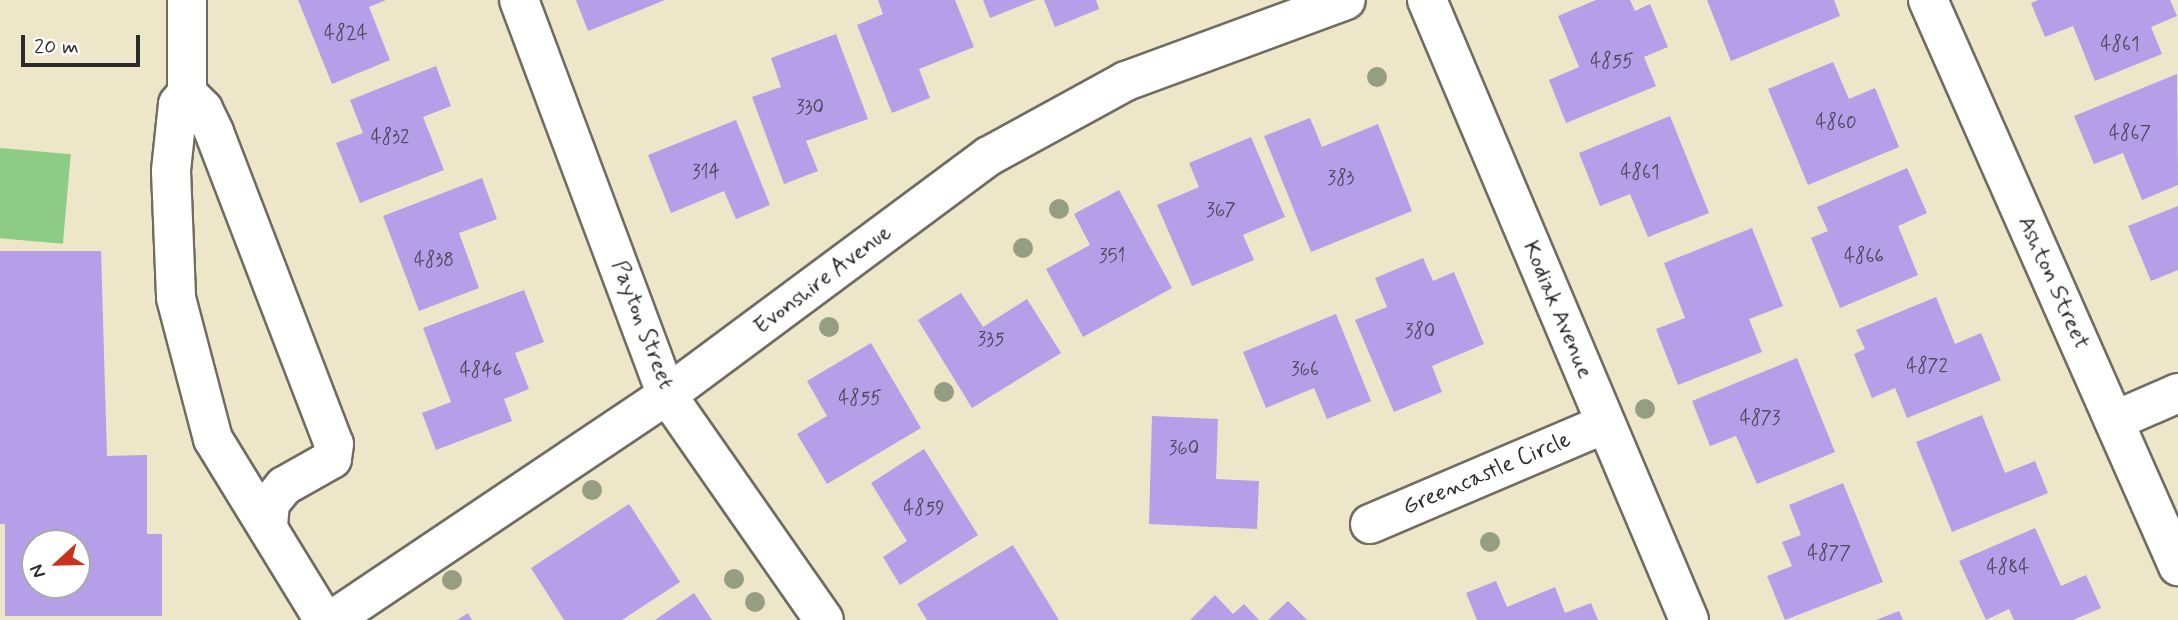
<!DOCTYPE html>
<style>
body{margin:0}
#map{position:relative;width:2178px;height:620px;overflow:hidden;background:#ede6c9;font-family:Mynerve,sans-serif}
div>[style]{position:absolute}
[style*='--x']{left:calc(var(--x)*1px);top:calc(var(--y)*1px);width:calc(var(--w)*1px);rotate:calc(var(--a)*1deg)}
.green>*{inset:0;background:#8ccc84;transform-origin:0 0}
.building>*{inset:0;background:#b49fe8}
.roads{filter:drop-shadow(2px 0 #6f6c62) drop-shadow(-2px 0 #6f6c62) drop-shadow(0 2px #6f6c62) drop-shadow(0 -2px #6f6c62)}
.minor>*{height:38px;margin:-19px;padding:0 19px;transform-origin:19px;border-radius:19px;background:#fff}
.trees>*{width:20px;height:20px;margin:-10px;border-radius:50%;background:#959e83}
span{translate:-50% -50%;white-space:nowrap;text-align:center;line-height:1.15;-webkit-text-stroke:6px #fff;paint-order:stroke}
.number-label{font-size:19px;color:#4d485a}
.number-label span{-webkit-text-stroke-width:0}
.street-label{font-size:23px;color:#2b2b2b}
.north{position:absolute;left:21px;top:529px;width:70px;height:70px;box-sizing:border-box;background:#fff;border:2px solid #aaa;border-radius:50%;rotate:248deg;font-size:19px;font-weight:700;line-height:28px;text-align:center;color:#2b2b2b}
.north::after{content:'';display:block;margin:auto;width:24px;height:32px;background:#c8321e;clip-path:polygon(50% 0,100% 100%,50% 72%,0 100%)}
.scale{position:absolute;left:21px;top:35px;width:119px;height:32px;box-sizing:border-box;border:4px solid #2b2b2b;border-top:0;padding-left:9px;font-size:21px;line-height:24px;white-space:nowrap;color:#2b2b2b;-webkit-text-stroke:5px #fff;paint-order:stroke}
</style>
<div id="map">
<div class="green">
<i style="left:0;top:148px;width:71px;height:90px;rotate:5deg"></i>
</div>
<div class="building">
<i style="clip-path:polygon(298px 0,386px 0,369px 7px,390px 60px,332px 84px)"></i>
<i style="clip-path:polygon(576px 0,665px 0,588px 31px)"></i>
<i style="clip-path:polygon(878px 0,955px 0,974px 47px,919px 69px,930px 98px,892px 113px,857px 25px,883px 14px)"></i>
<i style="clip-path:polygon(983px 0,1035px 0,990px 18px)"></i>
<i style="clip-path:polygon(1044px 0,1096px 0,1099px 9px,1055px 27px)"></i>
<i style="clip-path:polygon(1596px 0,1630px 0,1635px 11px,1650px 4px,1668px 47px,1644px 57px,1656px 86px,1566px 123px,1549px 80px,1579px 67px,1558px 16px)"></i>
<i style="clip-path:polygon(1707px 0,1834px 0,1840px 16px,1731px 61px)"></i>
<i style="clip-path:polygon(2038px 0,2170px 0,2177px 16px,2151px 27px,2162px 54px,2095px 81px,2073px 26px,2045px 37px,2031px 3px)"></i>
<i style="clip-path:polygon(836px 34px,868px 119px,806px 141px,818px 171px,784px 184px,752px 97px,781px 87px,771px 58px)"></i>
<i style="clip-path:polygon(1833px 62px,1849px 99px,1875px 88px,1899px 147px,1808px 185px,1768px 89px)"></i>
<i style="clip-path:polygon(436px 66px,451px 106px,423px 117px,444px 170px,360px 203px,336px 143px,363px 133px,350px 100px)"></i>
<i style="clip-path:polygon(2177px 74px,2178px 185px,2142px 200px,2123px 153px,2094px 164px,2074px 116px)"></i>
<i style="clip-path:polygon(1670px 116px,1709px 213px,1648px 237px,1630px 194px,1600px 206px,1579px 153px)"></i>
<i style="clip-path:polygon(1310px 118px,1322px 147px,1378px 124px,1412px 211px,1311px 252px,1264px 136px)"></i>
<i style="clip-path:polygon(736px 120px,770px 205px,736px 219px,724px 191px,671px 213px,648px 155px)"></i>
<i style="clip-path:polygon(1251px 137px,1285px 217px,1243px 235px,1254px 260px,1192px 286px,1157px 205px,1199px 187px,1189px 163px)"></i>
<i style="clip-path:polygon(1907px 168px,1927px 213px,1898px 226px,1918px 275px,1840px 308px,1811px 238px,1828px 231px,1817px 207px)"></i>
<i style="clip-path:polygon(482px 178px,497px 219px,459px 233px,479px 288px,419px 311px,383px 216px)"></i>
<i style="clip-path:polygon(1119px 190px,1172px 288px,1083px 337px,1046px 269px,1090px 245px,1074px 214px)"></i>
<i style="clip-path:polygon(2178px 206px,2178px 270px,2151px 281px,2128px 226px)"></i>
<i style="clip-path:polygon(1752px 228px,1783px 306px,1749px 319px,1762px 352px,1678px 385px,1656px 329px,1685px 318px,1664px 263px)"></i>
<i style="clip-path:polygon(evenodd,0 251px,101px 251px,107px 456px,147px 455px,147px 534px,162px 534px,162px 616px,5px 616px,5px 524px,0 524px,0 251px,35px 543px,77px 543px,77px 585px,35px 585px,35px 543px)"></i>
<i style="clip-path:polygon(1423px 258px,1433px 281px,1454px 272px,1484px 344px,1432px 366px,1442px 392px,1394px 412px,1355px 320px,1387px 307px,1375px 278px)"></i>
<i style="clip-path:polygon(524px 290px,544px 342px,515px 353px,529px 389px,504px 399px,512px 421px,436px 450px,422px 413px,451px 402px,423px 328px)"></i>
<i style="clip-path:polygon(961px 293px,983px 327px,1027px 299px,1061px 353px,972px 408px,918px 320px)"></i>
<i style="clip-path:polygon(1936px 297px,1955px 344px,1981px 333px,2001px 380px,1907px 418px,1895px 388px,1872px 398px,1854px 354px,1865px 349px,1856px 330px)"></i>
<i style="clip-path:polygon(1336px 314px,1371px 401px,1327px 419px,1314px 388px,1266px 408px,1243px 352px)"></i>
<i style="clip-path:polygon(871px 343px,921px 428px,827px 484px,797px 434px,827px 416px,807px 381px)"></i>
<i style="clip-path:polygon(1797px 358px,1835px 452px,1757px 484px,1736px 436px,1710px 446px,1692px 401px)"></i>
<i style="clip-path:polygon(1982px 415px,2005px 473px,2035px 461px,2048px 493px,1952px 532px,1916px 442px)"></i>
<i style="clip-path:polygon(1152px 416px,1218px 419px,1216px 479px,1259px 481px,1257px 529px,1149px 524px)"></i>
<i style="clip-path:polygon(924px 449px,978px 535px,900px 585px,883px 557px,907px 541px,871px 483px)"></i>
<i style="clip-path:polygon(1843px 483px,1883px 582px,1785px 620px,1767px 576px,1792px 566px,1782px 542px,1801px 535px,1789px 505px)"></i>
<i style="clip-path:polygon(629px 504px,680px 582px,622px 620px,564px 620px,531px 568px)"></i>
<i style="clip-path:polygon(2035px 528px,2061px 586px,2086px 575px,2101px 608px,2073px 620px,2014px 620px,2009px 609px,1986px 620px,1959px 561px)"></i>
<i style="clip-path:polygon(1013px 545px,1059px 620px,927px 620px,917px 604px)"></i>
<i style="clip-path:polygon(1496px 581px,1507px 607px,1555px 587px,1565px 613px,1591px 603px,1598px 620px,1477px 620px,1466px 593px)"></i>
<i style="clip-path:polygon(694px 593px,712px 620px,655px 620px)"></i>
<i style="clip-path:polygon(1215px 595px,1233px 614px,1244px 604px,1259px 620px,1190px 620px)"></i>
<i style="clip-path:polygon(1288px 601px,1307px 620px,1268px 620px)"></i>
<i style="clip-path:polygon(1899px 611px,1903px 620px,1876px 620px)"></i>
<i style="clip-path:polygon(468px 613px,472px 620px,457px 620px)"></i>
</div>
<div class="roads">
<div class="minor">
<i style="--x:187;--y:0;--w:93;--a:90"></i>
<i style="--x:187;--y:93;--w:14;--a:129"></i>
<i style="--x:178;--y:104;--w:67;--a:96"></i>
<i style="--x:171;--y:171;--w:127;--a:87.7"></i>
<i style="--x:176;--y:298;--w:146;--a:75.3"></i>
<i style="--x:213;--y:439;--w:212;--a:58.5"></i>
<i style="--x:519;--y:0;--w:422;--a:69.5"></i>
<i style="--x:667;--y:395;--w:274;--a:55.1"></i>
<i style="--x:1427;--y:0;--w:673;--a:67.09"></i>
<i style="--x:1928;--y:0;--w:619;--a:66.17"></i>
<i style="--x:187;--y:93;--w:23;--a:45"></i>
<i style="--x:203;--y:109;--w:25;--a:64"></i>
<i style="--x:214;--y:132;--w:334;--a:69"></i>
<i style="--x:334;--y:444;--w:15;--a:98"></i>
<i style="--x:332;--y:459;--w:55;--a:150.6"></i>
<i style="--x:284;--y:486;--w:22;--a:129"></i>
<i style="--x:270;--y:503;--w:21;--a:95"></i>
<i style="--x:2114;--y:421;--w:70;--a:-23.6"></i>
<i style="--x:1370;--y:524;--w:255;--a:-23.1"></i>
<i style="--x:332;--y:620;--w:404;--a:-33.9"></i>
<i style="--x:667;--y:395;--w:401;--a:-36.6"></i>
<i style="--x:989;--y:156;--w:156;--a:-28.7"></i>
<i style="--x:1126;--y:81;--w:234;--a:-20.2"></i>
</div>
</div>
<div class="trees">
<i style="left:1377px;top:77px"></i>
<i style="left:1059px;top:209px"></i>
<i style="left:1023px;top:248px"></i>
<i style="left:829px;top:327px"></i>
<i style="left:944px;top:392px"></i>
<i style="left:1645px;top:409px"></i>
<i style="left:592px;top:490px"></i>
<i style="left:1490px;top:542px"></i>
<i style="left:734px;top:579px"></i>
<i style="left:452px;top:580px"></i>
<i style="left:755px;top:602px"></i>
</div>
<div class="number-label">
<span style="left:346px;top:34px">4824</span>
<span style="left:2120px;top:45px">4861</span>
<span style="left:1612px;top:62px">4855</span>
<span style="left:810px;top:108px">330</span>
<span style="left:1836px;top:123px">4860</span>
<span style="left:2130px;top:134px">4867</span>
<span style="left:390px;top:138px">4832</span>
<span style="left:706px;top:173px">314</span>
<span style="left:1640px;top:173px">4861</span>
<span style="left:1341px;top:179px">383</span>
<span style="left:1221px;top:211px">367</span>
<span style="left:1112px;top:257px">351</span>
<span style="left:1864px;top:257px">4866</span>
<span style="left:434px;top:261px">4838</span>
<span style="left:1420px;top:332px">380</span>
<span style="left:991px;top:340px">335</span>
<span style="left:1927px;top:367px">4872</span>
<span style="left:1305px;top:370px">366</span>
<span style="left:481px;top:371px">4846</span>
<span style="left:860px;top:399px">4855</span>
<span style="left:1760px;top:419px">4873</span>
<span style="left:1184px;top:449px">360</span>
<span style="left:924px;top:509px">4859</span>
<span style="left:1829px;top:554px">4877</span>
<span style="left:2008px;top:568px">4884</span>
</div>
<div class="street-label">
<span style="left:823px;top:280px;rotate:-37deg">Evonshire Avenue</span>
<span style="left:2053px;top:283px;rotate:66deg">Ashton Street</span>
<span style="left:1557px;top:310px;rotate:67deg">Kodiak Avenue</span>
<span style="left:642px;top:325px;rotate:69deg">Payton Street</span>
<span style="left:1487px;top:474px;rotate:-23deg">Greencastle Circle</span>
</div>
<div class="north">N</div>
<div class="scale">20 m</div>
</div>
